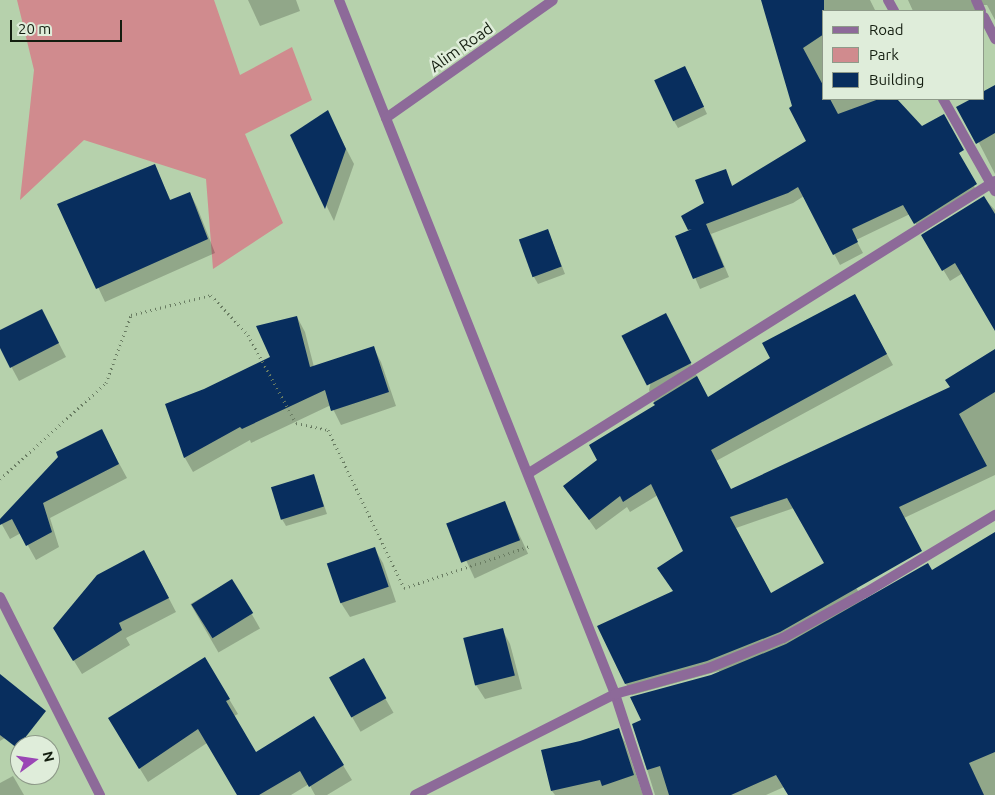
<!DOCTYPE html>
<style>
body{margin:0}
#map{position:relative;width:995px;height:795px;overflow:hidden;background:#b6d1ac;font-family:Ubuntu,sans-serif}
div>[style]{position:absolute}
[style*='--x']{left:calc(var(--x)*1px);top:calc(var(--y)*1px);width:calc(var(--w)*1px);rotate:calc(var(--a)*1deg)}
.green>*{inset:0;background:#d08b8e}
.shadow>*{inset:0;background:#0003;transform-origin:0 0}
.building>*{inset:0;background:#082e5e;transform-origin:0 0}
.path>*{height:3px;margin-top:-1.5px;transform-origin:0;background:repeating-linear-gradient(90deg,#697c62 0 1px,transparent 0 5px)}
.minor>*{height:10px;margin:-5px;padding:0 5px;transform-origin:5px;border-radius:5px;background:#8d6a99}
span{translate:-50% -50%;white-space:nowrap;text-align:center;line-height:1.15;-webkit-text-stroke:5px #dfedda;paint-order:stroke}
.street-label{font-size:16px;color:#141e10}
.legend{position:absolute;left:822px;top:10px;width:162px;height:90px;box-sizing:border-box;background:#dfedda;border:1px solid #8e9a89;margin:0;padding:6px 9px;list-style:none;font-size:15px;color:#141e10}
.legend li{display:flex;align-items:center;gap:10px;height:25px}
.legend b{width:25px;border:1px solid #8e9a89}
.north{position:absolute;left:10px;top:735px;width:50px;height:50px;box-sizing:border-box;background:#dfedda;border:1px solid #8e9a89;border-radius:50%;rotate:76deg;font-size:14px;font-weight:700;line-height:20px;text-align:center;color:#141e10}
.north::after{content:'';display:block;margin:auto;width:18px;height:22px;background:#9a46b5;clip-path:polygon(50% 0,100% 100%,50% 72%,0 100%)}
.scale{position:absolute;left:10px;top:20px;width:112px;height:22px;box-sizing:border-box;border:2px solid #141e10;border-top:0;padding-left:6px;font-size:15px;line-height:18px;white-space:nowrap;color:#141e10;-webkit-text-stroke:4px #dfedda;paint-order:stroke}
</style>
<div id="map">
<div class="green">
<i style="clip-path:polygon(17px 0,214px 0,240px 75px,292px 47px,312px 100px,245px 134px,283px 223px,213px 269px,206px 179px,84px 140px,20px 200px,34px 70px)"></i>
</div>
<div class="shadow">
<i style="clip-path:polygon(248px 0,296px 0,300px 11px,260px 26px)"></i>
<i style="clip-path:polygon(762px 0,870px 0,875px 10px,874px 11px,824px 11px,824px 99px,895px 99px,974px 186px,979px 196px,921px 233px,910px 214px,856px 240px,863px 253px,840px 265px,804px 196px,793px 203px,711px 234px,729px 277px,700px 289px,677px 236px,690px 231px,683px 217px,705px 204px,725px 170px,733px 187px,808px 142px,794px 107px)"></i>
<i style="clip-path:polygon(908px 0,995px 0,995px 20px,987px 5px,979px 5px,975px 11px,913px 11px)"></i>
<i style="clip-path:polygon(689px 75px,707px 114px,678px 128px,674px 121px)"></i>
<i style="clip-path:polygon(995px 87px,995px 174px,960px 106px,973px 99px,984px 99px,984px 93px)"></i>
<i style="clip-path:polygon(327px 112px,354px 164px,334px 221px,292px 136px)"></i>
<i style="clip-path:polygon(154px 166px,171px 201px,190px 193px,197px 207px,215px 253px,105px 302px,59px 204px)"></i>
<i style="clip-path:polygon(984px 198px,995px 210px,995px 328px,963px 273px,950px 281px,923px 236px)"></i>
<i style="clip-path:polygon(548px 231px,565px 274px,538px 284px,534px 277px)"></i>
<i style="clip-path:polygon(evenodd,861px 307px,893px 365px,716px 461px,731px 490px,951px 388px,995px 351px,995px 475px,904px 518px,848px 575px,865px 602px,932px 572px,995px 534px,995px 795px,789px 795px,784px 787px,766px 795px,655px 795px,633px 724px,643px 721px,719px 672px,719px 671px,632px 695px,626px 684px,674px 592px,684px 551px,658px 495px,630px 512px,627px 507px,596px 530px,565px 486px,599px 460px,656px 406px,649px 390px,666px 315px,708px 398px,861px 307px,794px 508px,826px 563px,771px 594px,736px 528px,794px 508px)"></i>
<i style="clip-path:polygon(42px 311px,66px 357px,19px 381px,0 346px,0 331px)"></i>
<i style="clip-path:polygon(297px 317px,305px 332px,314px 367px,373px 347px,381px 362px,396px 406px,341px 425px,331px 405px,251px 443px,250px 440px,193px 472px,185px 458px,166px 405px,205px 390px,272px 358px)"></i>
<i style="clip-path:polygon(101px 430px,127px 478px,50px 518px,59px 547px,36px 560px,21px 533px,10px 539px,0 521px,60px 457px)"></i>
<i style="clip-path:polygon(314px 476px,327px 514px,286px 526px,282px 519px)"></i>
<i style="left:504px;top:502px;width:57px;height:59px;rotate:65deg"></i>
<i style="clip-path:polygon(374px 548px,383px 563px,396px 602px,350px 617px,341px 603px)"></i>
<i style="clip-path:polygon(152px 566px,176px 612px,126px 638px,130px 645px,82px 674px,63px 643px)"></i>
<i style="left:232px;top:580px;width:56px;height:48px;rotate:60deg"></i>
<i style="clip-path:polygon(502px 629px,510px 644px,522px 689px,485px 699px,476px 685px)"></i>
<i style="clip-path:polygon(205px 659px,238px 714px,234px 716px,256px 753px,314px 718px,352px 780px,327px 795px,315px 795px,309px 784px,291px 795px,239px 795px,207px 743px,148px 782px,118px 733px)"></i>
<i style="left:363px;top:660px;width:61px;height:38px;rotate:60deg"></i>
<i style="clip-path:polygon(0 688px,41px 716px,0 741px)"></i>
<i style="clip-path:polygon(618px 730px,625px 742px,643px 795px,555px 795px,552px 791px,581px 743px)"></i>
<i style="clip-path:polygon(13px 776px,24px 795px,0 795px,0 783px)"></i>
</div>
<div class="building">
<i style="clip-path:polygon(761px 0,824px 0,824px 34px,803px 48px,824px 87px,824px 99px,830px 99px,838px 114px,879px 99px,897px 99px,922px 126px,944px 114px,964px 150px,959px 153px,977px 184px,914px 224px,903px 205px,852px 229px,858px 242px,833px 255px,798px 187px,788px 193px,706px 224px,724px 267px,693px 279px,675px 236px,692px 229px,688px 230px,681px 216px,704px 203px,695px 180px,726px 169px,732px 186px,806px 141px,789px 108px,792px 106px)"></i>
<i style="left:685px;top:66px;width:45px;height:34px;rotate:65deg"></i>
<i style="clip-path:polygon(995px 85px,995px 133px,976px 144px,956px 107px,971px 99px,984px 99px,984px 91px)"></i>
<i style="clip-path:polygon(328px 110px,346px 149px,325px 209px,290px 135px)"></i>
<i style="clip-path:polygon(155px 164px,170px 200px,190px 192px,208px 239px,96px 289px,57px 204px)"></i>
<i style="clip-path:polygon(984px 196px,995px 214px,995px 331px,955px 263px,942px 271px,921px 235px)"></i>
<i style="left:548px;top:229px;width:40px;height:31px;rotate:70deg"></i>
<i style="clip-path:polygon(evenodd,855px 294px,887px 354px,711px 450px,731px 489px,950px 387px,945px 380px,995px 349px,995px 392px,959px 414px,987px 466px,899px 507px,922px 551px,780px 632px,707px 661px,625px 684px,597px 626px,673px 591px,657px 568px,683px 551px,651px 484px,623px 502px,620px 496px,589px 520px,563px 486px,597px 460px,589px 445px,655px 405px,653px 403px,697px 376px,708px 397px,770px 358px,762px 343px,855px 294px,787px 498px,824px 563px,771px 593px,730px 517px,787px 498px)"></i>
<i style="clip-path:polygon(42px 309px,59px 343px,10px 368px,0 348px,0 330px)"></i>
<i style="left:666px;top:313px;width:56px;height:50px;rotate:63deg"></i>
<i style="clip-path:polygon(297px 316px,310px 367px,374px 346px,389px 392px,331px 411px,325px 390px,242px 429px,240px 427px,184px 458px,165px 404px,204px 389px,270px 357px,256px 326px)"></i>
<i style="clip-path:polygon(102px 429px,119px 464px,43px 503px,52px 532px,26px 546px,12px 519px,0 525px,0 519px,58px 457px,56px 452px)"></i>
<i style="left:314px;top:474px;width:34px;height:45px;rotate:73deg"></i>
<i style="left:505px;top:501px;width:42px;height:63px;rotate:69deg"></i>
<i style="clip-path:polygon(995px 532px,995px 752px,969px 763px,984px 795px,788px 795px,776px 775px,731px 795px,669px 795px,660px 766px,647px 770px,632px 724px,641px 720px,630px 697px,711px 675px,786px 644px,928px 563px,932px 570px)"></i>
<i style="left:375px;top:547px;width:42px;height:51px;rotate:71deg"></i>
<i style="clip-path:polygon(144px 550px,169px 598px,119px 623px,122px 630px,73px 661px,53px 628px,97px 575px)"></i>
<i style="left:232px;top:579px;width:40px;height:48px;rotate:58deg"></i>
<i style="left:503px;top:628px;width:49px;height:41px;rotate:76deg"></i>
<i style="clip-path:polygon(205px 657px,230px 699px,226px 701px,256px 752px,314px 716px,344px 765px,309px 787px,300px 771px,259px 795px,237px 795px,198px 729px,139px 769px,108px 718px)"></i>
<i style="left:364px;top:658px;width:46px;height:40px;rotate:61deg"></i>
<i style="clip-path:polygon(0 674px,46px 711px,17px 748px,0 735px)"></i>
<i style="clip-path:polygon(619px 728px,634px 775px,602px 786px,600px 780px,551px 791px,541px 750px,580px 741px)"></i>
</div>
<div class="path">
<i style="--x:0;--y:479;--w:143;--a:-42.2"></i>
<i style="--x:106;--y:383;--w:72;--a:-69.8"></i>
<i style="--x:131;--y:315;--w:82;--a:-14"></i>
<i style="--x:211;--y:295;--w:54;--a:47.2"></i>
<i style="--x:248;--y:335;--w:100;--a:61.4"></i>
<i style="--x:296;--y:423;--w:33;--a:12"></i>
<i style="--x:328;--y:430;--w:175;--a:64.3"></i>
<i style="--x:404;--y:588;--w:133;--a:-18.4"></i>
</div>
<div class="minor">
<i style="--x:339;--y:0;--w:747;--a:68.31"></i>
<i style="--x:615;--y:694;--w:106;--a:71.9"></i>
<i style="--x:888;--y:0;--w:13;--a:61"></i>
<i style="--x:976;--y:0;--w:12;--a:66"></i>
<i style="--x:984;--y:17;--w:25;--a:63"></i>
<i style="--x:943;--y:99;--w:106;--a:60.5"></i>
<i style="--x:386;--y:118;--w:204;--a:-35.2"></i>
<i style="--x:529;--y:473;--w:550;--a:-32.07"></i>
<i style="--x:0;--y:597;--w:222;--a:63.2"></i>
<i style="--x:415;--y:795;--w:224;--a:-26.8"></i>
<i style="--x:615;--y:694;--w:98;--a:-15.5"></i>
<i style="--x:709;--y:668;--w:80;--a:-22.1"></i>
<i style="--x:783;--y:638;--w:94;--a:-28.8"></i>
<i style="--x:865;--y:593;--w:152;--a:-31"></i>
</div>
<div class="street-label">
<span style="left:461px;top:47px;rotate:-35deg">Alim Road</span>
</div>
<ul class="legend">
<li><b style="height:6px;background:#8d6a99"></b>Road</li>
<li><b style="height:14px;background:#d08b8e"></b>Park</li>
<li><b style="height:14px;background:#082e5e"></b>Building</li>
</ul>
<div class="north">N</div>
<div class="scale">20 m</div>
</div>
